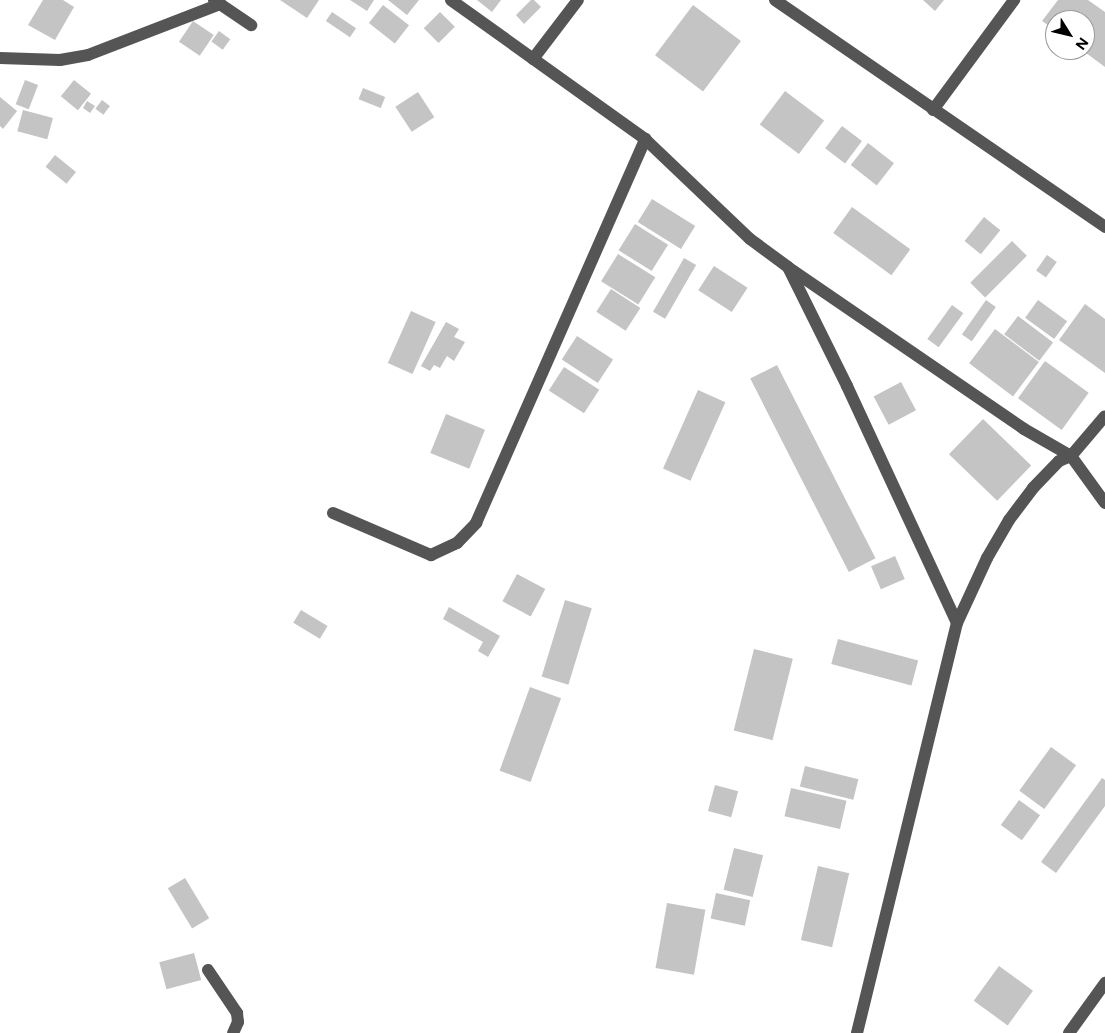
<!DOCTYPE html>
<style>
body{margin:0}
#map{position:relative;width:1105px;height:1033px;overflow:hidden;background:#fff;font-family:Figtree,sans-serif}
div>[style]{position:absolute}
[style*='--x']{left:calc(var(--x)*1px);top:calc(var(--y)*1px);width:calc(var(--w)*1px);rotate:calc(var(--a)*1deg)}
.building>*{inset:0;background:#c4c4c4;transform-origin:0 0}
.minor>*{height:12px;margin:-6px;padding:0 6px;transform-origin:6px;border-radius:6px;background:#555}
span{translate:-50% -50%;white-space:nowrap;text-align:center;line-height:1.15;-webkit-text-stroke:4px #fff;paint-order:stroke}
.north{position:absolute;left:1045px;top:10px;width:50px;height:50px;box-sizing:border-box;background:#fff;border:1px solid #999;border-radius:50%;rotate:126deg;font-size:14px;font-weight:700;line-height:20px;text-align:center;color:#000}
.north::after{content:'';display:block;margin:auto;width:18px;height:22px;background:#000;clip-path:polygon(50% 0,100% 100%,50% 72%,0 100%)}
</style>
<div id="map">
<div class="building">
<i style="clip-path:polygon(43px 0,63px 0,74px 7px,55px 40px,28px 25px)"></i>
<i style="clip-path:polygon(280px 0,319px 0,307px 18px)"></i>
<i style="clip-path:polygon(350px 0,374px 0,367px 11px)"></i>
<i style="clip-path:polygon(388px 0,419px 0,407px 15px)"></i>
<i style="clip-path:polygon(477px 0,501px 0,492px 12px)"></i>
<i style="clip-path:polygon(531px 0,534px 0,541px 7px,524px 24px,516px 15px)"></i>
<i style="clip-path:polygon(923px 0,944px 0,935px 11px)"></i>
<i style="clip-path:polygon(1058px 0,1088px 0,1105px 12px,1105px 67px,1082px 50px,1085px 50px,1085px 20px,1055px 20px,1055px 30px,1042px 21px)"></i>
<i style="left:383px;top:5px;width:33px;height:23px;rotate:38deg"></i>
<i style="left:693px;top:5px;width:60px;height:63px;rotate:37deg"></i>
<i style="left:332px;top:12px;width:29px;height:11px;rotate:34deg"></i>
<i style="left:440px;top:12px;width:21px;height:23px;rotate:45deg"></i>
<i style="left:193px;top:21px;width:25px;height:25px;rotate:34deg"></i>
<i style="left:219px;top:31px;width:14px;height:13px;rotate:36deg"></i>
<i style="left:25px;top:80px;width:14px;height:26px;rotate:21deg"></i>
<i style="left:74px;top:80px;width:22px;height:21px;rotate:39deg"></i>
<i style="left:363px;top:88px;width:24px;height:12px;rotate:22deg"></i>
<i style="left:785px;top:91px;width:49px;height:42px;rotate:37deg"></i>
<i style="left:418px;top:92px;width:30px;height:27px;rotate:57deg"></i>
<i style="clip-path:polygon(0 97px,17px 111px,3px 129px,0 126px)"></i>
<i style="left:102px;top:100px;width:10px;height:11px;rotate:37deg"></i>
<i style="clip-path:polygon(87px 101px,95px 106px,90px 113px,83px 108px)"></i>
<i style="left:23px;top:110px;width:31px;height:22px;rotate:15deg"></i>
<i style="left:842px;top:126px;width:25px;height:28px;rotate:37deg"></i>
<i style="left:868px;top:143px;width:33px;height:28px;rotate:38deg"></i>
<i style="left:55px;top:155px;width:27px;height:15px;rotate:39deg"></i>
<i style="left:652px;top:199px;width:51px;height:27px;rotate:32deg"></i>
<i style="left:852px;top:207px;width:72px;height:32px;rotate:36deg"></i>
<i style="left:984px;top:217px;width:21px;height:31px;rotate:39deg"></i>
<i style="left:635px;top:224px;width:39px;height:31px;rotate:32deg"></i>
<i style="left:1012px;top:241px;width:21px;height:59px;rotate:45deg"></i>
<i style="left:618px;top:254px;width:44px;height:32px;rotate:32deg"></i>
<i style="left:1047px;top:255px;width:12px;height:19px;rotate:35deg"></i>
<i style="left:684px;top:258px;width:14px;height:62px;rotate:30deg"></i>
<i style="left:714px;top:266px;width:40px;height:29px;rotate:33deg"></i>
<i style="left:611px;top:289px;width:35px;height:27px;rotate:33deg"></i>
<i style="left:986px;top:300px;width:12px;height:42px;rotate:35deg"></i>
<i style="left:1038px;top:300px;width:36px;height:22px;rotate:36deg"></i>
<i style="clip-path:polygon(1085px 304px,1105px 319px,1105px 373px,1059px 340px)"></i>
<i style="left:952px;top:305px;width:14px;height:42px;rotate:36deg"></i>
<i style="left:411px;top:311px;width:27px;height:57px;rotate:24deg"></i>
<i style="left:1018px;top:316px;width:44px;height:23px;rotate:37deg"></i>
<i style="clip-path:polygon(446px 322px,459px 329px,454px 337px,465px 342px,454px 361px,447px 356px,440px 368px,434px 365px,430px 371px,421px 366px)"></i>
<i style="left:995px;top:329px;width:55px;height:43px;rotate:37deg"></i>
<i style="left:577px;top:336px;width:43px;height:28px;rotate:33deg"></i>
<i style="left:1045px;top:361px;width:54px;height:46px;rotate:36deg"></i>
<i style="left:777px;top:365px;width:217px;height:30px;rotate:63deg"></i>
<i style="left:564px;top:367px;width:42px;height:28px;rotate:33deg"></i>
<i style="left:901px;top:382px;width:32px;height:31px;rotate:62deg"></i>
<i style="left:698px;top:390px;width:30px;height:86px;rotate:24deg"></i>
<i style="left:446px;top:414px;width:42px;height:42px;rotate:22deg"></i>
<i style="left:983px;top:419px;width:67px;height:49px;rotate:44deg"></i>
<i style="left:895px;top:556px;width:25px;height:26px;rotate:67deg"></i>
<i style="left:517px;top:574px;width:32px;height:31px;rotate:28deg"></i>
<i style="left:565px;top:600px;width:28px;height:80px;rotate:17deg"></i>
<i style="clip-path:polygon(449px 607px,500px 636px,488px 657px,478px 651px,483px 642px,443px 619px)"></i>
<i style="left:301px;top:610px;width:31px;height:15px;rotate:31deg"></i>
<i style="left:838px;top:639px;width:83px;height:26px;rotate:15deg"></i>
<i style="left:754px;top:649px;width:40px;height:84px;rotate:14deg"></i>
<i style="left:530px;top:687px;width:33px;height:89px;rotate:20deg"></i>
<i style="left:1051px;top:747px;width:31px;height:54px;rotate:36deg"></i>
<i style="left:805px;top:766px;width:55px;height:21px;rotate:14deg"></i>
<i style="clip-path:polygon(1102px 778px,1105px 780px,1105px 806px,1056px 873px,1041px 862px)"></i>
<i style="left:715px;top:785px;width:24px;height:27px;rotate:15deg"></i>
<i style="left:791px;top:788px;width:57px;height:29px;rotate:13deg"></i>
<i style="left:1019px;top:800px;width:26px;height:31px;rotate:36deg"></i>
<i style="left:734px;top:848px;width:30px;height:43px;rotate:14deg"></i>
<i style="left:818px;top:866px;width:32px;height:76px;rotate:13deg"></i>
<i style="left:185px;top:878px;width:47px;height:20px;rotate:59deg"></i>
<i style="left:716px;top:893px;width:35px;height:26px;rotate:12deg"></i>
<i style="left:667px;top:903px;width:39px;height:66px;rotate:10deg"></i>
<i style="left:194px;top:953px;width:28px;height:36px;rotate:75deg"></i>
<i style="left:999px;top:966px;width:42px;height:43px;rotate:36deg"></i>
</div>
<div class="minor">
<i style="--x:214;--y:0;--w:45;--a:34"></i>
<i style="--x:451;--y:0;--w:239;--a:35.6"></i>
<i style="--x:645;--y:139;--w:145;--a:43.6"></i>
<i style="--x:750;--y:239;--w:47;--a:36.4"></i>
<i style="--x:788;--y:267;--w:133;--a:63.6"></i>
<i style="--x:847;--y:386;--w:261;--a:65.1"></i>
<i style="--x:775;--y:0;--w:401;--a:34.5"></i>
<i style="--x:0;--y:58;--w:60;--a:1.9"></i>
<i style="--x:60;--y:60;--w:28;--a:-10"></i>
<i style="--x:88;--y:55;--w:142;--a:-21.1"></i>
<i style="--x:533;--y:59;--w:74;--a:-52.7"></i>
<i style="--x:933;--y:110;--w:137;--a:-53.6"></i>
<i style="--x:789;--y:268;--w:285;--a:34.4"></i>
<i style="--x:1024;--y:429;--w:54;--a:29.9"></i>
<i style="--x:1071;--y:456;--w:58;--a:54.1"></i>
<i style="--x:333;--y:513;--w:107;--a:23.2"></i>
<i style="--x:431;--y:555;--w:29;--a:-25"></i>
<i style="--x:457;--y:543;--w:28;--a:-46"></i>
<i style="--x:476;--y:523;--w:420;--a:-66.2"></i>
<i style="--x:208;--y:970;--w:52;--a:56"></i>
<i style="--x:237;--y:1013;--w:9;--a:84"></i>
<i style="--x:238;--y:1022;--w:12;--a:114"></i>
<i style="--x:857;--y:1033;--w:422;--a:-76.3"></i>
<i style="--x:957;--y:623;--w:72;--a:-65.2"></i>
<i style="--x:987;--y:558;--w:44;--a:-59.9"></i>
<i style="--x:1009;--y:520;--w:40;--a:-53"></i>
<i style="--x:1033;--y:488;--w:37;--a:-46"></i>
<i style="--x:1059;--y:461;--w:13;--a:-23"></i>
<i style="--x:1071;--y:456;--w:52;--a:-49.6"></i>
<i style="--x:1069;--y:1033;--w:62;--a:-54.2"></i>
</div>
<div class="north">N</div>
</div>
